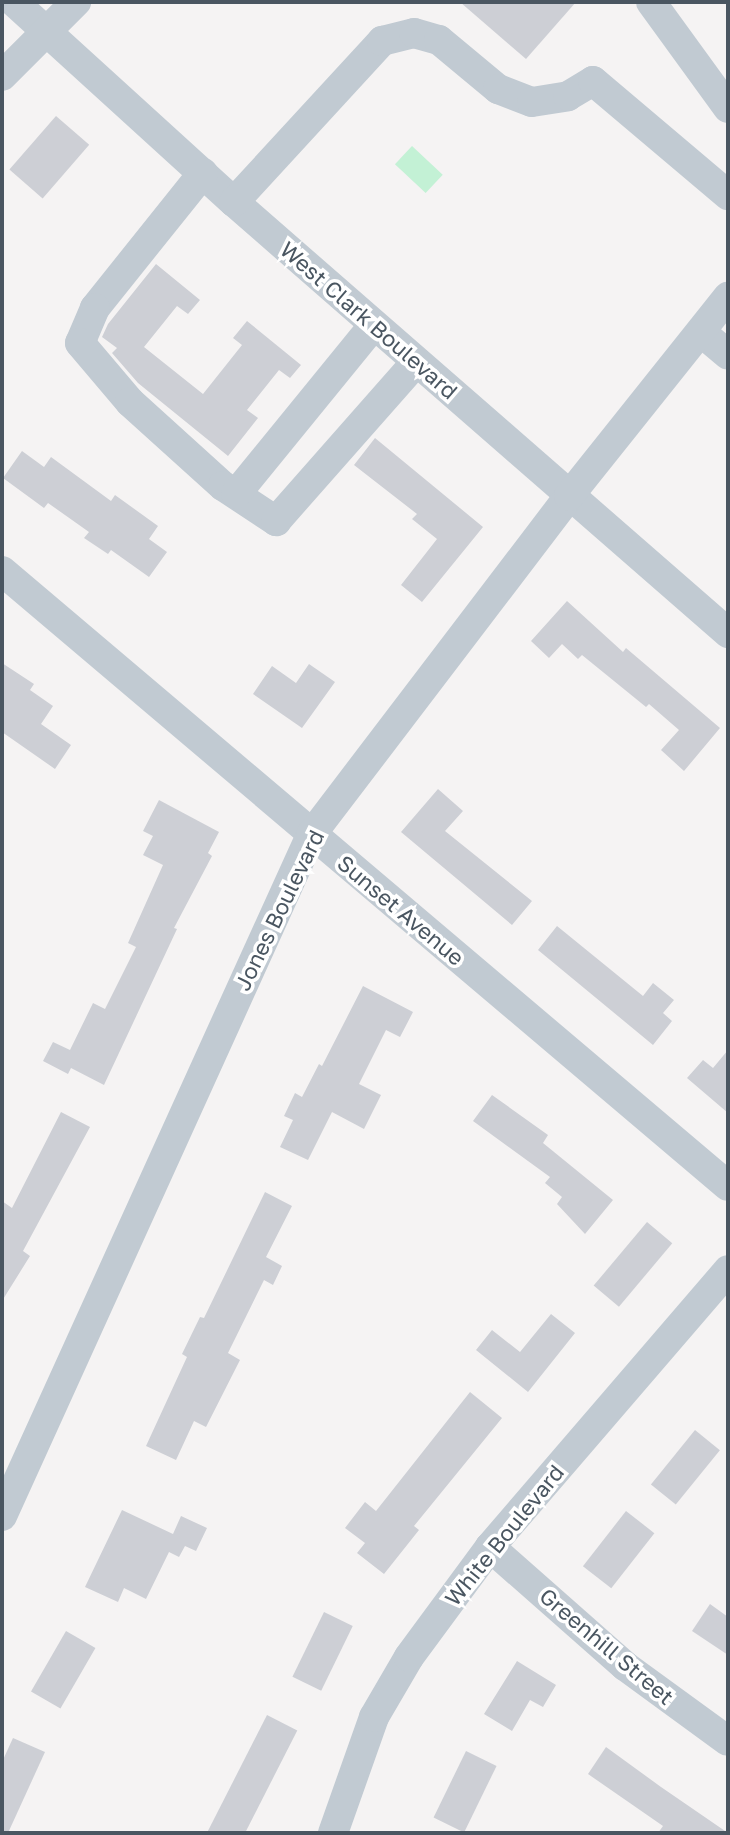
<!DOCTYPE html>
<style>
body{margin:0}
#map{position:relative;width:730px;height:1835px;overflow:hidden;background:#f5f3f3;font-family:"Golos Text",sans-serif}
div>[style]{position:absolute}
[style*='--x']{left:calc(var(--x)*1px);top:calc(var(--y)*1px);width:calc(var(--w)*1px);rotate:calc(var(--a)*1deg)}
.green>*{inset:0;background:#c3f1d5;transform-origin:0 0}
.building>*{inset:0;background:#cdcfd5;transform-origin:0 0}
.minor>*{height:30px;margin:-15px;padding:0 15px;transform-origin:15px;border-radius:15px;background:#c1cad2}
span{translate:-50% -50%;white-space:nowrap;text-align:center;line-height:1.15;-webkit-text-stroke:7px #fff;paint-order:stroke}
.street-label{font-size:22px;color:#4a5661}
.frame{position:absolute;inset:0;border:4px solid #4a5661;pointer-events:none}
</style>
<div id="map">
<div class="green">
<i style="left:412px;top:146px;width:42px;height:25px;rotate:43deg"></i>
</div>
<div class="building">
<i style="clip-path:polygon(460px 2px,576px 2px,526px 59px)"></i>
<i style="left:56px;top:116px;width:44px;height:71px;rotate:41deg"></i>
<i style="clip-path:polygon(156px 264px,200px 300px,188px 314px,177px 306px,144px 347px,203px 394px,242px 345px,233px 338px,247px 321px,301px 365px,290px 378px,279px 370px,247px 410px,258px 418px,228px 456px,138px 383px,112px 353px,117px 348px,102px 337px,108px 324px)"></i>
<i style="clip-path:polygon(375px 438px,483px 527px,422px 602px,401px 585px,437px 539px,412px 519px,417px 514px,354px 465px)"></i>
<i style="clip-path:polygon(22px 451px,44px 467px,51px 457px,111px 501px,115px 495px,158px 526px,149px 539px,167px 552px,149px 577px,111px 550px,108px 554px,84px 538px,89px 532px,48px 503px,44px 508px,3px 478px)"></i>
<i style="clip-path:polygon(567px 601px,623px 652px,626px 648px,720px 728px,684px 771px,661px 750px,679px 730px,649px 704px,646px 707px,582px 655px,578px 659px,562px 644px,549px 658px,531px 641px)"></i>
<i style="clip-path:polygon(2px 663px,34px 684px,30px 690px,53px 706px,41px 724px,71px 745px,55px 769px,2px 732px)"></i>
<i style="clip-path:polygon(309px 664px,335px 682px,302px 728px,253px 694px,272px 666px,296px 683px)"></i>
<i style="clip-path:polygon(438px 789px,463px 811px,445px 831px,532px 901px,512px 925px,401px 832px)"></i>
<i style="clip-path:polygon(159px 800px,219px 832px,208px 853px,212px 856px,174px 928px,177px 929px,104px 1085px,71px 1068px,68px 1074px,43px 1061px,53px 1042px,70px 1050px,93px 1003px,105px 1009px,136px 947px,128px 943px,163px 865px,143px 855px,153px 836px,143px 831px)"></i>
<i style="clip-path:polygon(557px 926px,643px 996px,653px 983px,674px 1000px,663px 1013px,672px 1021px,653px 1045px,538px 950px)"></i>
<i style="clip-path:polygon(363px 986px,413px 1012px,400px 1037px,386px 1030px,359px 1084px,381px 1095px,364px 1129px,332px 1112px,308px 1160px,280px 1147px,293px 1120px,284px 1116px,295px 1093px,302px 1097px,319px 1064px,322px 1066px)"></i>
<i style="clip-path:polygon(728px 1050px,728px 1113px,687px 1078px,703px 1060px,713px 1068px)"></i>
<i style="clip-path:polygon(492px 1095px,548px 1135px,543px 1143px,613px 1200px,585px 1234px,557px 1204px,562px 1197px,545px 1183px,550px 1177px,473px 1121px)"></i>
<i style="clip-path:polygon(61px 1112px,90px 1127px,23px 1251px,30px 1256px,2px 1301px,2px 1201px,12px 1208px)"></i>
<i style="clip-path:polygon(265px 1192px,292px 1206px,266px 1257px,282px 1266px,273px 1285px,264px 1280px,228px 1353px,240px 1360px,206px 1427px,194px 1421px,176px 1460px,146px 1446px,187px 1357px,182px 1354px,200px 1317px,204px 1318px)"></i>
<i style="left:647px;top:1222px;width:33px;height:83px;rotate:40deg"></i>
<i style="clip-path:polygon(551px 1314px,575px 1333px,528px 1392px,476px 1350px,492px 1330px,520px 1352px)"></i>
<i style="clip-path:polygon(470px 1392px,502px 1418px,414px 1526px,419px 1530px,384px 1574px,357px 1553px,365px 1543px,345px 1528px,365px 1502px,376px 1511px)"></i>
<i style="left:695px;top:1430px;width:32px;height:70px;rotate:39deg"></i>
<i style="clip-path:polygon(122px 1510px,173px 1534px,181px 1516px,207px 1528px,196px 1551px,185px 1546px,179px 1557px,169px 1552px,146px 1599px,124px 1588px,118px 1602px,85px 1587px)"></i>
<i style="left:626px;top:1511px;width:36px;height:70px;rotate:38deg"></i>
<i style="clip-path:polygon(710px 1604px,728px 1617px,728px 1655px,692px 1631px)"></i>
<i style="left:324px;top:1612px;width:32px;height:72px;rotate:26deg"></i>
<i style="left:66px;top:1631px;width:34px;height:70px;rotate:30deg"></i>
<i style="clip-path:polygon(517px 1661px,556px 1685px,543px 1707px,530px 1700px,512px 1731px,484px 1714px)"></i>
<i style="left:267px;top:1715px;width:34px;height:133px;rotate:27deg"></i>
<i style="clip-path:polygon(13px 1738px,45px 1752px,8px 1833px,2px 1833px,2px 1762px)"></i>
<i style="clip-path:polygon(606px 1747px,661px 1787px,728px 1833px,658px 1833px,663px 1826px,588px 1774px)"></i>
<i style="left:466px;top:1751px;width:34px;height:74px;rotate:26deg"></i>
</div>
<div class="minor">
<i style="--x:14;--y:2;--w:297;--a:42.3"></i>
<i style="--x:234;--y:202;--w:656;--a:41.1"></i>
<i style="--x:651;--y:2;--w:131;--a:54"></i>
<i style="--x:2;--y:76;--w:105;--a:-45"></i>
<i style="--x:203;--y:173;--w:173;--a:128.7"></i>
<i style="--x:95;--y:308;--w:38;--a:113"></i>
<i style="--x:80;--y:343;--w:77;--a:49.7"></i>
<i style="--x:130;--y:402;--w:125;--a:42.1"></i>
<i style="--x:223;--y:486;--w:64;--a:33.4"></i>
<i style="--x:276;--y:521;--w:212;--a:-48.6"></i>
<i style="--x:234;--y:202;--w:219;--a:-47.4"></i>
<i style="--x:382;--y:41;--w:33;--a:-14"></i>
<i style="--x:414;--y:33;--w:26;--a:16"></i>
<i style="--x:439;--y:40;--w:77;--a:39.7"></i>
<i style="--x:498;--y:89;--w:36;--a:21"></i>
<i style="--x:532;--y:102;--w:36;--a:-9"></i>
<i style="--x:568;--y:96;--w:29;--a:-31"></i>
<i style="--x:593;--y:81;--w:177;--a:40.2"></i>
<i style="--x:701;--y:332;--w:35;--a:40"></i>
<i style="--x:236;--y:494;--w:218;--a:-50.8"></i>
<i style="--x:2;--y:571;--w:951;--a:40.27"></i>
<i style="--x:2;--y:1516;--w:748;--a:-65.59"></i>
<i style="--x:311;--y:835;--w:426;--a:-52.7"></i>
<i style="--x:569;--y:496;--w:255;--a:-51.4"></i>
<i style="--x:490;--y:1547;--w:180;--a:41.4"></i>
<i style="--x:625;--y:1666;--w:127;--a:36.1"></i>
<i style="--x:333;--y:1833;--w:123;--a:-70.5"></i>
<i style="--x:374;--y:1717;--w:69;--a:-59.7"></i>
<i style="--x:409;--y:1657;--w:137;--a:-53.6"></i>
<i style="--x:490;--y:1547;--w:365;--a:-49.3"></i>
</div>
<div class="street-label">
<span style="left:369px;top:320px;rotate:41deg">West Clark Boulevard</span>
<span style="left:279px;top:910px;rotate:-64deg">Jones Boulevard</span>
<span style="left:401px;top:910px;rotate:40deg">Sunset Avenue</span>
<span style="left:504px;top:1535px;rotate:-51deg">White Boulevard</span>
<span style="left:607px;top:1646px;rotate:40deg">Greenhill Street</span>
</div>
<div class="frame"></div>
</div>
